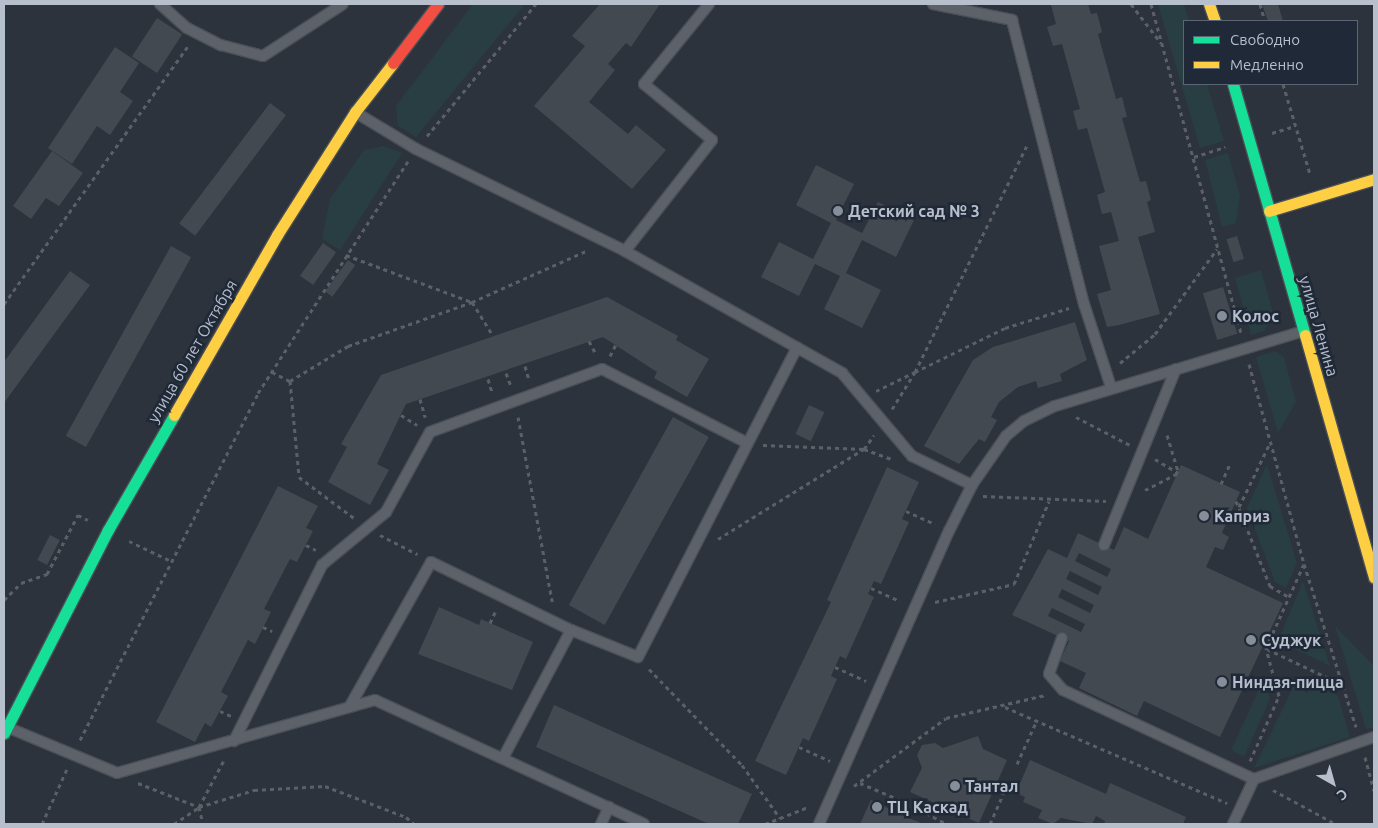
<!DOCTYPE html>
<meta charset="utf-8">
<style>
body{margin:0}
#map{position:relative;width:1378px;height:828px;overflow:hidden;background:#2c333c;font-family:Ubuntu,sans-serif}
div>[style]{position:absolute}
[style*='--x']{left:calc(var(--x)*1px);top:calc(var(--y)*1px);width:calc(var(--w)*1px);rotate:calc(var(--a)*1deg)}
.green>*{inset:0;background:#293e42}
.building>*{inset:0;background:#434950;transform-origin:0 0}
.path>*{height:3px;margin-top:-1.5px;transform-origin:0;background:repeating-linear-gradient(90deg,#5a6066 0 4px,transparent 0 8px)}
.roads{filter:drop-shadow(1px 0 #4a4f56) drop-shadow(-1px 0 #4a4f56) drop-shadow(0 1px #4a4f56) drop-shadow(0 -1px #4a4f56)}
.lane>*{height:10px;margin:-5px;padding:0 5px;transform-origin:5px;border-radius:5px;background:#5d6169}
.fast>*{height:11px;margin:-5.5px;padding:0 5.5px;transform-origin:5.5px;border-radius:5.5px;background:#16e098}
.slow>*{height:11px;margin:-5.5px;padding:0 5.5px;transform-origin:5.5px;border-radius:5.5px;background:#ffcf43}
.jam>*{height:11px;margin:-5.5px;padding:0 5.5px;transform-origin:5.5px;border-radius:5.5px;background:#f24e42}
.dots>*{width:14px;height:14px;translate:-50% -50%;box-sizing:border-box;border:2px solid #1f2937;border-radius:50%}
span{translate:-50% -50%;white-space:nowrap;text-align:center;line-height:1.15;-webkit-text-stroke:5px #1f2937;paint-order:stroke}
.poi-label{font-size:16px;color:#b7bfcc;font-weight:700}
.left{translate:0 -50%;text-align:left}
.street-label{font-size:16px;color:#b7bfcc}
.frame{position:absolute;inset:0;border:5px solid #b7bfcc;pointer-events:none}
.legend{position:absolute;left:1183px;top:20px;width:175px;height:65px;box-sizing:border-box;background:#1f2937;border:1px solid #5c6573;margin:0;padding:6px 9px;list-style:none;font-size:15px;color:#b7bfcc}
.legend li{display:flex;align-items:center;gap:10px;height:25px}
.legend b{width:25px;border:1px solid #5c6573}
.north{position:absolute;left:1308px;top:758px;width:50px;height:50px;-webkit-text-stroke:4px #1f2937;paint-order:stroke;rotate:142deg;font-size:14px;font-weight:700;line-height:20px;text-align:center;color:#b7bfcc}
.north::after{content:'';display:block;margin:auto;width:18px;height:22px;background:#b7bfcc;clip-path:polygon(50% 0,100% 100%,50% 72%,0 100%)}
</style>
<div id="map">
<div class="green">
<i style="clip-path:polygon(473px 4px,525px 4px,416px 137px,398px 126px,396px 106px)"></i>
<i style="clip-path:polygon(1158px 4px,1184px 4px,1189px 21px,1184px 21px,1184px 84px,1207px 84px,1224px 141px,1200px 148px)"></i>
<i style="clip-path:polygon(384px 146px,402px 153px,340px 250px,322px 239px,330px 199px,364px 150px)"></i>
<i style="clip-path:polygon(1228px 153px,1240px 196px,1236px 223px,1222px 227px,1205px 160px)"></i>
<i style="clip-path:polygon(1261px 270px,1274px 316px,1264px 331px,1251px 335px,1235px 278px)"></i>
<i style="clip-path:polygon(1275px 351px,1284px 357px,1296px 402px,1278px 433px,1256px 357px)"></i>
<i style="clip-path:polygon(1267px 464px,1297px 563px,1286px 588px,1275px 582px,1247px 508px)"></i>
<i style="clip-path:polygon(1303px 581px,1330px 666px,1278px 641px)"></i>
<i style="clip-path:polygon(1335px 626px,1373px 665px,1374px 727px,1366px 729px)"></i>
<i style="clip-path:polygon(1298px 677px,1338px 696px,1350px 737px,1254px 768px)"></i>
<i style="clip-path:polygon(1263px 681px,1270px 699px,1244px 757px,1231px 750px)"></i>
</div>
<div class="building">
<i style="clip-path:polygon(600px 4px,660px 4px,631px 47px,626px 43px,608px 64px,615px 70px,589px 102px,628px 134px,636px 125px,666px 150px,632px 189px,534px 106px,585px 46px,572px 36px)"></i>
<i style="clip-path:polygon(1055px 4px,1088px 4px,1091px 14px,1097px 13px,1102px 32px,1098px 34px,1116px 99px,1122px 97px,1127px 117px,1122px 118px,1140px 182px,1146px 181px,1151px 200px,1147px 202px,1155px 232px,1138px 237px,1160px 314px,1119px 325px,1107px 327px,1097px 294px,1111px 290px,1099px 246px,1119px 241px,1111px 212px,1102px 214px,1097px 195px,1105px 192px,1087px 128px,1078px 130px,1073px 111px,1080px 109px,1062px 44px,1053px 46px,1047px 27px,1056px 24px,1051px 5px)"></i>
<i style="clip-path:polygon(1262px 4px,1278px 4px,1283px 21px,1268px 21px)"></i>
<i style="left:157px;top:18px;width:30px;height:46px;rotate:33deg"></i>
<i style="clip-path:polygon(115px 47px,139px 63px,120px 92px,133px 101px,110px 135px,97px 126px,72px 164px,48px 148px)"></i>
<i style="left:270px;top:103px;width:20px;height:151px;rotate:37deg"></i>
<i style="clip-path:polygon(52px 151px,83px 173px,59px 206px,46px 198px,31px 219px,13px 206px)"></i>
<i style="clip-path:polygon(816px 165px,854px 184px,836px 220px,862px 233px,878px 202px,914px 220px,896px 257px,862px 240px,846px 273px,881px 290px,862px 328px,824px 309px,840px 276px,815px 264px,799px 296px,761px 277px,779px 242px,813px 259px,831px 223px,796px 205px)"></i>
<i style="left:1237px;top:236px;width:24px;height:11px;rotate:73deg"></i>
<i style="left:323px;top:243px;width:16px;height:40px;rotate:35deg"></i>
<i style="left:171px;top:246px;width:23px;height:217px;rotate:29deg"></i>
<i style="left:348px;top:260px;width:9px;height:39px;rotate:36deg"></i>
<i style="clip-path:polygon(70px 271px,90px 285px,4px 403px,4px 362px)"></i>
<i style="left:1223px;top:287px;width:49px;height:21px;rotate:73deg"></i>
<i style="clip-path:polygon(607px 297px,678px 336px,676px 340px,709px 359px,687px 397px,654px 378px,657px 372px,603px 337px,406px 404px,377px 464px,389px 470px,370px 505px,328px 482px,347px 447px,341px 444px,381px 375px)"></i>
<i style="clip-path:polygon(1075px 322px,1087px 360px,1060px 374px,1062px 381px,1038px 388px,1036px 381px,1018px 387px,999px 402px,991px 417px,997px 420px,985px 442px,979px 439px,959px 464px,924px 446px,973px 360px,993px 347px)"></i>
<i style="left:809px;top:405px;width:17px;height:32px;rotate:25deg"></i>
<i style="left:673px;top:417px;width:41px;height:215px;rotate:29deg"></i>
<i style="clip-path:polygon(evenodd,1181px 465px,1240px 492px,1222px 533px,1229px 537px,1223px 550px,1215px 547px,1206px 567px,1283px 603px,1220px 737px,1144px 701px,1137px 716px,1079px 688px,1086px 673px,1060px 661px,1069px 641px,1012px 615px,1048px 549px,1067px 558px,1078px 533px,1114px 550px,1124px 527px,1148px 539px,1181px 465px,1079px 553px,1111px 569px,1107px 577px,1075px 561px,1079px 553px,1181px 465px,1070px 571px,1102px 587px,1098px 595px,1066px 579px,1070px 571px,1181px 465px,1062px 589px,1094px 605px,1090px 613px,1058px 597px,1062px 589px,1181px 465px,1052px 608px,1085px 624px,1081px 632px,1048px 616px,1052px 608px)"></i>
<i style="clip-path:polygon(887px 467px,919px 482px,902px 519px,909px 522px,881px 584px,874px 581px,868px 594px,874px 597px,846px 659px,840px 656px,831px 676px,837px 679px,809px 741px,803px 738px,786px 775px,755px 761px,831px 602px,827px 600px)"></i>
<i style="clip-path:polygon(278px 486px,318px 506px,306px 528px,313px 531px,297px 562px,290px 559px,264px 609px,271px 612px,255px 644px,248px 640px,221px 692px,228px 696px,211px 727px,205px 723px,195px 742px,156px 722px)"></i>
<i style="left:50px;top:535px;width:11px;height:28px;rotate:27deg"></i>
<i style="clip-path:polygon(439px 607px,479px 625px,481px 619px,533px 642px,512px 690px,418px 654px)"></i>
<i style="clip-path:polygon(554px 705px,752px 794px,738px 824px,709px 824px,536px 747px)"></i>
<i style="clip-path:polygon(978px 736px,983px 749px,1007px 760px,979px 823px,910px 792px,922px 768px,917px 755px,922px 745px,935px 743px,943px 748px)"></i>
<i style="clip-path:polygon(1030px 760px,1106px 794px,1110px 783px,1186px 817px,1183px 824px,1104px 824px,1105px 821px,1096px 816px,1092px 824px,1061px 818px,1053px 824px,1038px 818px,1042px 810px,1023px 802px,1025px 797px,1016px 793px)"></i>
<i style="clip-path:polygon(871px 800px,900px 814px,923px 824px,860px 824px)"></i>
</div>
<div class="path">
<i style="--x:1131;--y:4;--w:49;--a:52.4"></i>
<i style="--x:1151;--y:4;--w:342;--a:74.7"></i>
<i style="--x:1260;--y:4;--w:18;--a:74"></i>
<i style="--x:1283;--y:84;--w:94;--a:73.3"></i>
<i style="--x:1272;--y:133;--w:24;--a:-17"></i>
<i style="--x:427;--y:136;--w:171;--a:-50.5"></i>
<i style="--x:1194;--y:157;--w:33;--a:-18"></i>
<i style="--x:346;--y:255;--w:134;--a:20.5"></i>
<i style="--x:472;--y:302;--w:38;--a:58"></i>
<i style="--x:4;--y:304;--w:317;--a:-54.5"></i>
<i style="--x:589;--y:341;--w:15;--a:62"></i>
<i style="--x:610;--y:356;--w:13;--a:-63"></i>
<i style="--x:1120;--y:363;--w:45;--a:-39.6"></i>
<i style="--x:1155;--y:334;--w:105;--a:-53.9"></i>
<i style="--x:1249;--y:364;--w:207;--a:74.6"></i>
<i style="--x:1304;--y:564;--w:171;--a:72.3"></i>
<i style="--x:525;--y:366;--w:15;--a:74"></i>
<i style="--x:272;--y:372;--w:20;--a:27"></i>
<i style="--x:290;--y:381;--w:96;--a:84.6"></i>
<i style="--x:299;--y:477;--w:69;--a:36.7"></i>
<i style="--x:506;--y:373;--w:14;--a:69"></i>
<i style="--x:488;--y:379;--w:14;--a:73"></i>
<i style="--x:290;--y:381;--w:68;--a:-31.1"></i>
<i style="--x:348;--y:346;--w:132;--a:-19.5"></i>
<i style="--x:472;--y:302;--w:127;--a:-24.1"></i>
<i style="--x:876;--y:391;--w:43;--a:-26"></i>
<i style="--x:915;--y:372;--w:253;--a:-63.7"></i>
<i style="--x:420;--y:399;--w:19;--a:74"></i>
<i style="--x:892;--y:409;--w:44;--a:-58.1"></i>
<i style="--x:915;--y:372;--w:100;--a:-26.1"></i>
<i style="--x:1005;--y:328;--w:67;--a:-17.4"></i>
<i style="--x:401;--y:415;--w:19;--a:32"></i>
<i style="--x:518;--y:417;--w:191;--a:79.5"></i>
<i style="--x:1076;--y:417;--w:61;--a:27.4"></i>
<i style="--x:1167;--y:435;--w:39;--a:73"></i>
<i style="--x:763;--y:445;--w:101;--a:2.3"></i>
<i style="--x:864;--y:449;--w:30;--a:20"></i>
<i style="--x:1155;--y:459;--w:27;--a:31"></i>
<i style="--x:1221;--y:484;--w:22;--a:-66"></i>
<i style="--x:1145;--y:490;--w:37;--a:-27"></i>
<i style="--x:983;--y:496;--w:123;--a:2.3"></i>
<i style="--x:1236;--y:501;--w:92;--a:68.2"></i>
<i style="--x:1270;--y:586;--w:22;--a:30"></i>
<i style="--x:1239;--y:507;--w:69;--a:-64.2"></i>
<i style="--x:906;--y:511;--w:32;--a:24"></i>
<i style="--x:380;--y:535;--w:42;--a:27.2"></i>
<i style="--x:718;--y:539;--w:172;--a:-31.7"></i>
<i style="--x:864;--y:449;--w:17;--a:-54"></i>
<i style="--x:129;--y:541;--w:44;--a:25.4"></i>
<i style="--x:306;--y:545;--w:11;--a:27"></i>
<i style="--x:871;--y:588;--w:32;--a:24"></i>
<i style="--x:4;--y:600;--w:24;--a:-45"></i>
<i style="--x:21;--y:583;--w:28;--a:-19"></i>
<i style="--x:47;--y:574;--w:67;--a:-62.3"></i>
<i style="--x:78;--y:515;--w:11;--a:27"></i>
<i style="--x:935;--y:602;--w:81;--a:-12.8"></i>
<i style="--x:1014;--y:584;--w:90;--a:-67.1"></i>
<i style="--x:490;--y:623;--w:14;--a:-65"></i>
<i style="--x:263;--y:627;--w:10;--a:24"></i>
<i style="--x:1267;--y:649;--w:84;--a:25.3"></i>
<i style="--x:835;--y:667;--w:34;--a:24"></i>
<i style="--x:649;--y:669;--w:134;--a:45.9"></i>
<i style="--x:742;--y:765;--w:65;--a:54.4"></i>
<i style="--x:1005;--y:707;--w:242;--a:23.4"></i>
<i style="--x:220;--y:711;--w:12;--a:24"></i>
<i style="--x:80;--y:740;--w:390;--a:-62.8"></i>
<i style="--x:258;--y:393;--w:276;--a:-57.1"></i>
<i style="--x:799;--y:747;--w:34;--a:24"></i>
<i style="--x:1365;--y:757;--w:35;--a:75"></i>
<i style="--x:1250;--y:761;--w:71;--a:-66"></i>
<i style="--x:1279;--y:696;--w:50;--a:-105.2"></i>
<i style="--x:1266;--y:648;--w:92;--a:-65.7"></i>
<i style="--x:1017;--y:764;--w:48;--a:-65.6"></i>
<i style="--x:138;--y:783;--w:66;--a:21.5"></i>
<i style="--x:199;--y:807;--w:17;--a:77"></i>
<i style="--x:860;--y:783;--w:49;--a:22.9"></i>
<i style="--x:854;--y:786;--w:114;--a:-36.5"></i>
<i style="--x:946;--y:718;--w:103;--a:-13"></i>
<i style="--x:1273;--y:790;--w:72;--a:28.4"></i>
<i style="--x:199;--y:807;--w:58;--a:-17.2"></i>
<i style="--x:254;--y:790;--w:71;--a:-3.2"></i>
<i style="--x:325;--y:786;--w:87;--a:20.9"></i>
<i style="--x:406;--y:817;--w:11;--a:41"></i>
<i style="--x:926;--y:813;--w:24;--a:28"></i>
<i style="--x:42;--y:824;--w:60;--a:-65.6"></i>
<i style="--x:174;--y:824;--w:30;--a:-34"></i>
<i style="--x:199;--y:807;--w:53;--a:-62"></i>
<i style="--x:765;--y:824;--w:46;--a:-21.6"></i>
<i style="--x:990;--y:824;--w:45;--a:-66.3"></i>
</div>
<div class="roads">
<div class="lane">
<i style="--x:160;--y:4;--w:36;--a:42"></i>
<i style="--x:187;--y:28;--w:38;--a:27"></i>
<i style="--x:221;--y:45;--w:43;--a:14.7"></i>
<i style="--x:263;--y:56;--w:95;--a:-33"></i>
<i style="--x:933;--y:4;--w:81;--a:11.4"></i>
<i style="--x:1012;--y:20;--w:293;--a:75.8"></i>
<i style="--x:1084;--y:304;--w:87;--a:72"></i>
<i style="--x:355;--y:112;--w:71;--a:31.2"></i>
<i style="--x:416;--y:149;--w:233;--a:26"></i>
<i style="--x:625;--y:251;--w:249;--a:29.3"></i>
<i style="--x:842;--y:373;--w:109;--a:49.9"></i>
<i style="--x:912;--y:456;--w:67;--a:25.8"></i>
<i style="--x:625;--y:251;--w:141;--a:-51.9"></i>
<i style="--x:712;--y:140;--w:88;--a:-140.5"></i>
<i style="--x:644;--y:84;--w:103;--a:-50.9"></i>
<i style="--x:1104;--y:545;--w:190;--a:-67.8"></i>
<i style="--x:1062;--y:638;--w:38;--a:110"></i>
<i style="--x:1049;--y:674;--w:21;--a:49"></i>
<i style="--x:1063;--y:690;--w:211;--a:25"></i>
<i style="--x:350;--y:706;--w:165;--a:-60.6"></i>
<i style="--x:431;--y:562;--w:156;--a:25.9"></i>
<i style="--x:9;--y:728;--w:117;--a:22.6"></i>
<i style="--x:117;--y:773;--w:268;--a:-15.8"></i>
<i style="--x:375;--y:700;--w:296;--a:24.7"></i>
<i style="--x:234;--y:741;--w:197;--a:-63.4"></i>
<i style="--x:322;--y:565;--w:83;--a:-39.6"></i>
<i style="--x:386;--y:512;--w:91;--a:-61.2"></i>
<i style="--x:430;--y:432;--w:183;--a:-20.1"></i>
<i style="--x:602;--y:369;--w:163;--a:27"></i>
<i style="--x:503;--y:758;--w:145;--a:-62"></i>
<i style="--x:571;--y:630;--w:72;--a:21.9"></i>
<i style="--x:638;--y:657;--w:348;--a:-62.8"></i>
<i style="--x:601;--y:824;--w:19;--a:-65"></i>
<i style="--x:819;--y:824;--w:321;--a:-66.1"></i>
<i style="--x:949;--y:531;--w:51;--a:-63.4"></i>
<i style="--x:972;--y:485;--w:60;--a:-55.2"></i>
<i style="--x:1006;--y:436;--w:23;--a:-40"></i>
<i style="--x:1024;--y:421;--w:34;--a:-26"></i>
<i style="--x:1055;--y:406;--w:259;--a:-16.8"></i>
<i style="--x:1233;--y:824;--w:50;--a:-65"></i>
<i style="--x:1254;--y:779;--w:127;--a:-19.3"></i>
</div>
<div class="fast">
<i style="--x:1233;--y:84;--w:261;--a:74"></i>
<i style="--x:4;--y:733;--w:228;--a:-62.9"></i>
<i style="--x:108;--y:530;--w:133;--a:-60.1"></i>
</div>
<div class="slow">
<i style="--x:1209;--y:4;--w:18;--a:71"></i>
<i style="--x:1269;--y:211;--w:110;--a:-16.9"></i>
<i style="--x:1305;--y:335;--w:252;--a:74.1"></i>
<i style="--x:174;--y:415;--w:207;--a:-60.2"></i>
<i style="--x:277;--y:235;--w:146;--a:-57.6"></i>
<i style="--x:355;--y:112;--w:62;--a:-52.2"></i>
</div>
<div class="jam">
<i style="--x:393;--y:63;--w:74;--a:-52.7"></i>
</div>
</div>
<div class="dots">
<i style="left:838px;top:211px;background:#868e9a"></i>
<i style="left:1222px;top:316px;background:#868e9a"></i>
<i style="left:1204px;top:516px;background:#868e9a"></i>
<i style="left:1251px;top:640px;background:#868e9a"></i>
<i style="left:1222px;top:682px;background:#868e9a"></i>
<i style="left:955px;top:786px;background:#868e9a"></i>
<i style="left:877px;top:807px;background:#868e9a"></i>
</div>
<div class="poi-label">
<span class="left" style="left:848px;top:211px">Детский сад № 3</span>
<span class="left" style="left:1232px;top:316px">Колос</span>
<span class="left" style="left:1214px;top:516px">Каприз</span>
<span class="left" style="left:1261px;top:640px">Суджук</span>
<span class="left" style="left:1232px;top:682px">Ниндзя-пицца</span>
<span class="left" style="left:965px;top:786px">Тантал</span>
<span class="left" style="left:887px;top:807px">ТЦ Каскад</span>
</div>
<div class="street-label">
<span style="left:1319px;top:326px;rotate:74deg">улица Ленина</span>
<span style="left:192px;top:351px;rotate:-60deg">улица 60 лет Октября</span>
</div>
<div class="frame"></div>
<ul class="legend">
<li><b style="height:6px;background:#16e098"></b>Свободно</li>
<li><b style="height:6px;background:#ffcf43"></b>Медленно</li>
</ul>
<div class="north">С</div>
</div>
